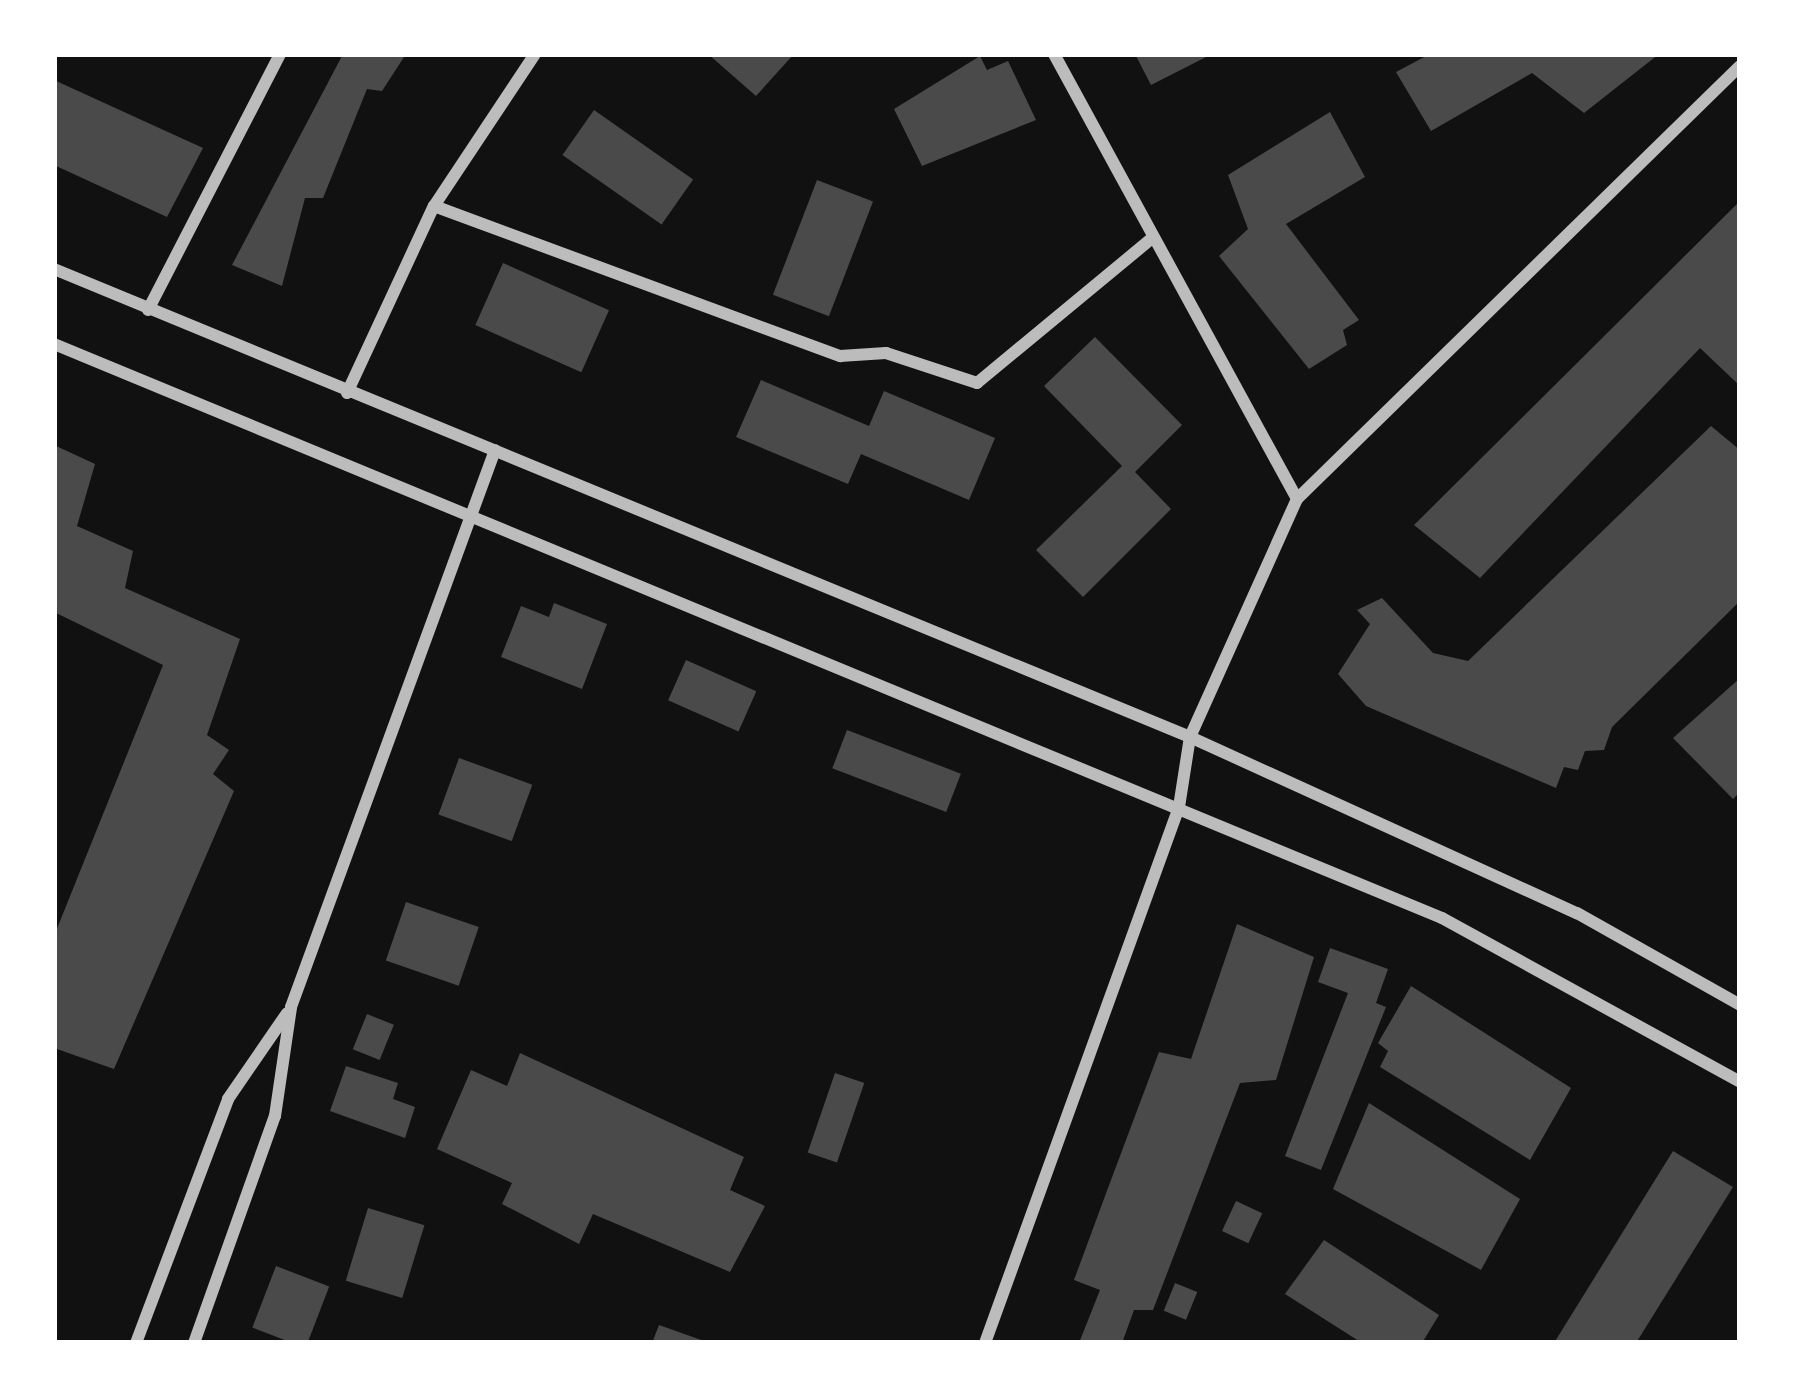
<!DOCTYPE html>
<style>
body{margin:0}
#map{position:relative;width:1794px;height:1397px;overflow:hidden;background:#111;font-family:Karla,sans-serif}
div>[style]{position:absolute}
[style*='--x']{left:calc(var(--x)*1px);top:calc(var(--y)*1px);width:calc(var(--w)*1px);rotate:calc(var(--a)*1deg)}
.building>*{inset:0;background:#4a4a4a;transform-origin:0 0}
.minor>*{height:12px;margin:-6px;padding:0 6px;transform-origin:6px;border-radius:6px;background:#bcbcbc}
span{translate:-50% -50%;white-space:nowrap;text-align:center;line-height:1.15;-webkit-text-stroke:9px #fff;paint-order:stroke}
.frame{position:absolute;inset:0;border:57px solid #fff;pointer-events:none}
</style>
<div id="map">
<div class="building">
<i style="clip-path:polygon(343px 54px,406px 54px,382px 91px,367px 89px,323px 198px,305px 198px,282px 286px,232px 265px)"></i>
<i style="clip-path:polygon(708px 54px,794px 54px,756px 96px)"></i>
<i style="clip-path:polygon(1135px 54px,1212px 54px,1151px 85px)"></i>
<i style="clip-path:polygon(1430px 54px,1537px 56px,1659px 54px,1584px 113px,1532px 73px,1431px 131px,1396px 72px)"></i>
<i style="clip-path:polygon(980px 56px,987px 70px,1008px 61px,1036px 120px,922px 166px,894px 109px)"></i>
<i style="clip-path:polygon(54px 80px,203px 148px,167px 217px,54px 165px)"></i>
<i style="left:594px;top:110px;width:121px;height:55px;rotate:35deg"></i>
<i style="clip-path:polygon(1330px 112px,1365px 177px,1286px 224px,1359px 320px,1343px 330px,1347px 345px,1309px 369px,1219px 256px,1248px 229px,1228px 175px)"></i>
<i style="left:817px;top:180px;width:60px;height:123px;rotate:21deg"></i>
<i style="clip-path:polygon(1740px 201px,1740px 386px,1700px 348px,1480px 578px,1414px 525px)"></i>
<i style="left:503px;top:263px;width:116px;height:68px;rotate:24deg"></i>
<i style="clip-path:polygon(1095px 337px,1182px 425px,1135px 472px,1171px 509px,1083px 597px,1036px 550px,1122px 466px,1044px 386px)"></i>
<i style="clip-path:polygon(761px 380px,869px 426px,884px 391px,995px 438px,969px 500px,861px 454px,848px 484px,736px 437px)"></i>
<i style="clip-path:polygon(1711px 426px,1740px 450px,1740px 601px,1612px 727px,1604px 750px,1585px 751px,1578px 770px,1564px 767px,1556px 788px,1366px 706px,1338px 674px,1370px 624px,1357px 610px,1382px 598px,1433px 653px,1468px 661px)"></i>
<i style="clip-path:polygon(54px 445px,95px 464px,77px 526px,133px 551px,125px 588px,240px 639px,207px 735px,229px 750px,213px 774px,234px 791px,114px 1069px,54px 1048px,54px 936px,163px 665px,54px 612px)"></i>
<i style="clip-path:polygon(554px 603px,607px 624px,582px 689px,501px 657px,521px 606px,549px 617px)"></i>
<i style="left:686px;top:660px;width:77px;height:44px;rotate:24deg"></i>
<i style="clip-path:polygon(1740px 678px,1740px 792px,1733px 799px,1673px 738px)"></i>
<i style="left:847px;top:730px;width:122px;height:41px;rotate:21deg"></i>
<i style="left:459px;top:758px;width:78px;height:60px;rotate:20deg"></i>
<i style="left:406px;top:902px;width:77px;height:62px;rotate:19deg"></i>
<i style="clip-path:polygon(1237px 924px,1314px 957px,1276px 1080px,1240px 1083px,1153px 1310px,1134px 1310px,1122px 1343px,1079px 1343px,1100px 1290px,1074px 1280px,1108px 1188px,1159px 1052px,1191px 1059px)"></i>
<i style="clip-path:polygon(1330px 948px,1388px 969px,1376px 1003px,1386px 1007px,1321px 1170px,1285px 1156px,1348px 993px,1318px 982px)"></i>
<i style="clip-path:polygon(1411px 986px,1571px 1088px,1530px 1160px,1380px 1067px,1388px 1051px,1378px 1043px)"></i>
<i style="left:367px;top:1014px;width:29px;height:38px;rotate:22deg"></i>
<i style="clip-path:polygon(520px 1053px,744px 1157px,730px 1190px,765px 1206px,730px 1272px,593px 1214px,579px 1244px,502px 1204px,512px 1183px,437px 1149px,471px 1070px,507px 1086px)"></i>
<i style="clip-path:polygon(346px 1066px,398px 1083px,393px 1099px,415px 1107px,405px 1138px,330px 1111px)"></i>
<i style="left:835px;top:1073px;width:31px;height:84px;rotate:19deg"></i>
<i style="clip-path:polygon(1369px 1103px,1520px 1199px,1481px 1270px,1333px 1189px)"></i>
<i style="clip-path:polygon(1673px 1151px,1733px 1187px,1636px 1343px,1554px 1343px)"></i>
<i style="left:1236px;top:1201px;width:29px;height:33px;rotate:25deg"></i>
<i style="left:368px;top:1208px;width:59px;height:76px;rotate:17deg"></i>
<i style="clip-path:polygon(1324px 1240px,1439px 1315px,1422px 1343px,1362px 1343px,1285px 1294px)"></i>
<i style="left:276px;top:1266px;width:57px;height:66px;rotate:21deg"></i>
<i style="left:1175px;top:1283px;width:24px;height:30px;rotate:22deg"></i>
<i style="clip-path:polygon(659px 1325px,707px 1342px,707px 1343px,652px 1343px)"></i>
</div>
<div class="minor">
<i style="--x:1054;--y:54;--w:507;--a:61.36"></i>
<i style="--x:434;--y:206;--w:433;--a:20.3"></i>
<i style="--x:840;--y:356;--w:46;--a:-3.7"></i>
<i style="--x:886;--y:353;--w:96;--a:18.2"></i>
<i style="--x:977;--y:383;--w:226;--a:-39.6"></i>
<i style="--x:54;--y:269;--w:1229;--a:22.39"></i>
<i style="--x:1190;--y:737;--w:425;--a:24.5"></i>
<i style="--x:1577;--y:913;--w:187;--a:29.4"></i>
<i style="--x:148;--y:310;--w:288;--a:-62.7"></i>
<i style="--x:54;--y:344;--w:1502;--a:22.47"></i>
<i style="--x:1442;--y:918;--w:340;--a:28.8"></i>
<i style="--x:347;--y:393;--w:206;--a:-65.1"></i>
<i style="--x:434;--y:206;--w:182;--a:-56.4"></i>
<i style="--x:136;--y:1343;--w:261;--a:-69.3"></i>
<i style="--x:228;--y:1099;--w:104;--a:-55.5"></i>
<i style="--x:194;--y:1343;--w:241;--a:-70.4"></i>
<i style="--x:275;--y:1116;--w:110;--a:-81.6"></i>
<i style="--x:291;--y:1007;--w:593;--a:-69.88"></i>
<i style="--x:985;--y:1343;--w:570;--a:-70.1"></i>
<i style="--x:1179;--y:807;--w:71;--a:-81.1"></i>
<i style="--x:1190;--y:737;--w:261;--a:-65.8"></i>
<i style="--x:1297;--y:499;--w:619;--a:-44.35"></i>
</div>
<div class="frame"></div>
</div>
